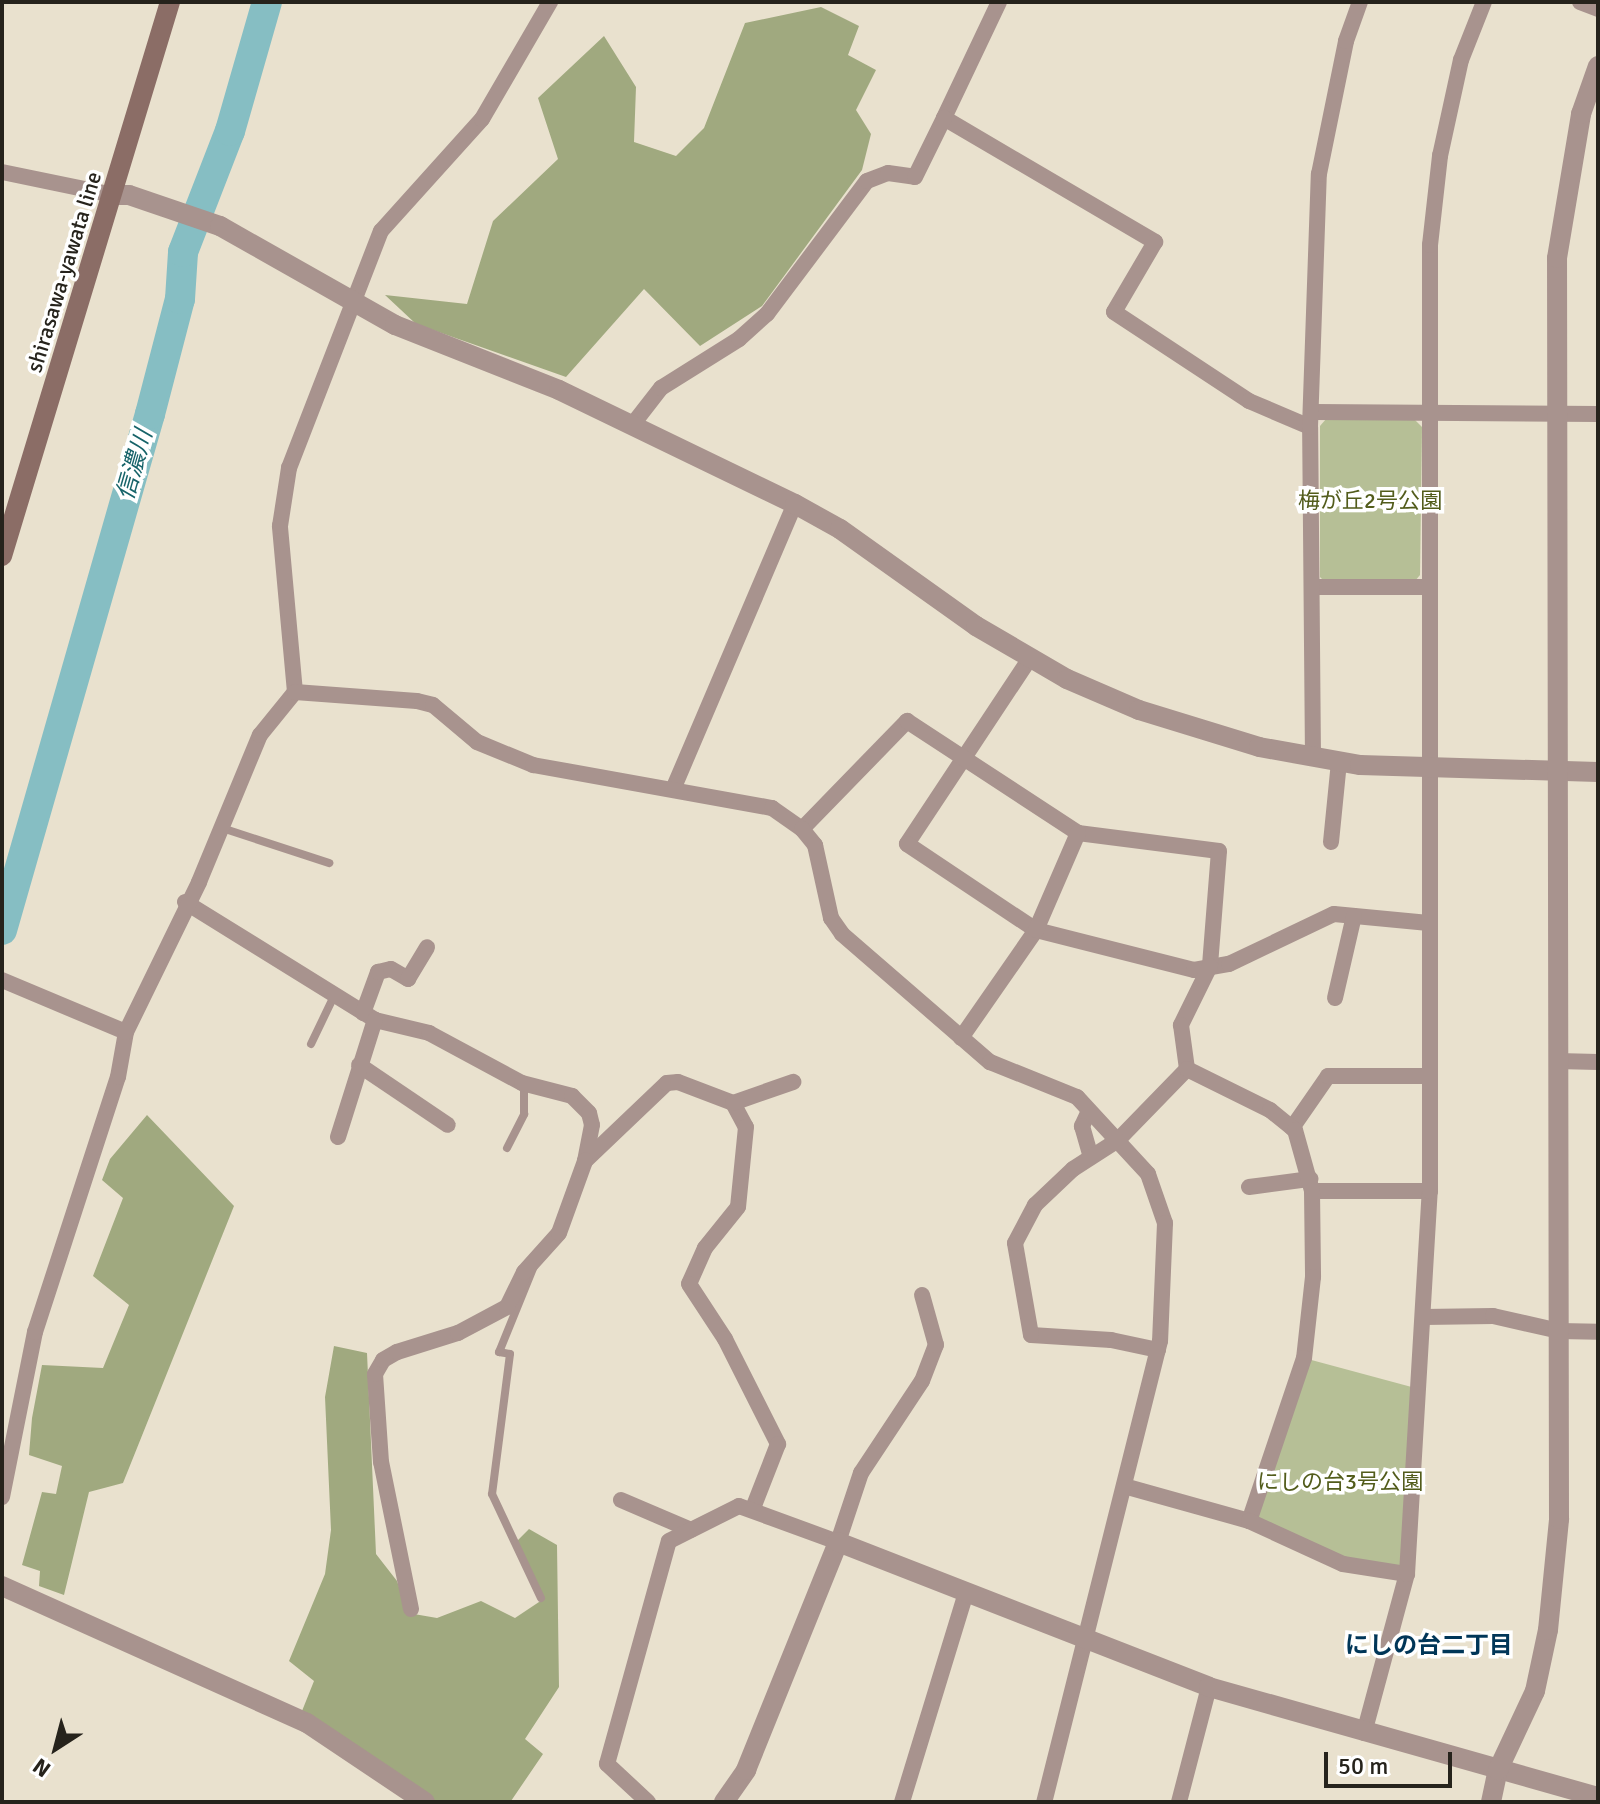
<!DOCTYPE html>
<meta charset="utf-8">
<style>
body{margin:0}
#map{position:relative;width:1600px;height:1804px;overflow:hidden;background:#e9e1ce;font-family:Signika,"Noto Sans JP",sans-serif}
div>[style]{position:absolute}
[style*='--x']{left:calc(var(--x)*1px);top:calc(var(--y)*1px);width:calc(var(--w)*1px);rotate:calc(var(--a)*1deg)}
.green>*{inset:0;background:#b6bf96}
.forest>*{inset:0;background:#a0a97f}
.river>*{height:30px;margin:-15px;padding:0 15px;transform-origin:15px;border-radius:15px;background:#86bec3}
.service>*{height:8px;margin:-4px;padding:0 4px;transform-origin:4px;border-radius:4px;background:#a8938e}
.minor>*{height:16px;margin:-8px;padding:0 8px;transform-origin:8px;border-radius:8px;background:#a8938e}
.tertiary>*{height:20px;margin:-10px;padding:0 10px;transform-origin:10px;border-radius:10px;background:#a8938e}
.secondary>*{height:20px;margin:-10px;padding:0 10px;transform-origin:10px;border-radius:10px;background:#8b6d66}
span{translate:-50% -50%;white-space:nowrap;text-align:center;line-height:1.15;-webkit-text-stroke:7px #fff;paint-order:stroke}
.street-label{font-size:22px;color:#26231c}
.park-label{font-size:22px;color:#525c1b}
.water-label{font-size:24px;color:#166369;font-style:italic}
.neighbourhood-label{font-size:24px;color:#003658;font-weight:700}
.frame{position:absolute;inset:0;border:4px solid #26231c;pointer-events:none}
.north{position:absolute;left:16px;top:1708px;width:80px;height:80px;-webkit-text-stroke:6px #fff;paint-order:stroke;rotate:216deg;font-size:22px;font-weight:700;line-height:32px;text-align:center;color:#26231c}
.north::after{content:'';display:block;margin:auto;width:28px;height:36px;background:#26231c;clip-path:polygon(50% 0,100% 100%,50% 72%,0 100%)}
.scale{position:absolute;left:1324px;top:1752px;width:128px;height:36px;box-sizing:border-box;border:4px solid #26231c;border-top:0;padding-left:10px;font-size:24px;line-height:28px;white-space:nowrap;color:#26231c;-webkit-text-stroke:6px #fff;paint-order:stroke}
</style>
<div id="map">
<div class="green">
<i style="clip-path:polygon(1326px 419px,1415px 420px,1422px 427px,1420px 575px,1415px 581px,1325px 582px,1320px 577px,1320px 426px)"></i>
<i style="clip-path:polygon(1304px 1358px,1419px 1389px,1407px 1574px,1343px 1564px,1249px 1521px)"></i>
</div>
<div class="forest">
<i style="clip-path:polygon(821px 7px,859px 26px,848px 55px,876px 70px,856px 110px,871px 134px,862px 170px,762px 306px,700px 346px,644px 289px,566px 377px,416px 324px,385px 295px,467px 304px,493px 221px,558px 159px,538px 98px,604px 36px,636px 87px,634px 142px,676px 156px,704px 128px,745px 23px)"></i>
<i style="clip-path:polygon(147px 1115px,234px 1206px,123px 1483px,89px 1492px,64px 1595px,39px 1586px,40px 1571px,22px 1565px,42px 1492px,56px 1494px,62px 1466px,29px 1455px,32px 1418px,42px 1365px,103px 1368px,129px 1305px,93px 1276px,123px 1198px,102px 1180px,110px 1159px)"></i>
<i style="clip-path:polygon(334px 1346px,367px 1353px,376px 1554px,397px 1581px,408px 1613px,437px 1618px,481px 1601px,515px 1618px,542px 1600px,516px 1542px,529px 1529px,557px 1545px,559px 1687px,525px 1739px,543px 1754px,511px 1801px,437px 1802px,302px 1711px,314px 1681px,289px 1661px,325px 1574px,331px 1530px,325px 1397px)"></i>
</div>
<div class="river">
<i style="--x:2;--y:930;--w:537;--a:-74"></i>
<i style="--x:150;--y:414;--w:119;--a:-75.4"></i>
<i style="--x:180;--y:299;--w:47;--a:-86.3"></i>
<i style="--x:183;--y:252;--w:130;--a:-68.8"></i>
<i style="--x:230;--y:131;--w:134;--a:-74"></i>
</div>
<div class="service">
<i style="--x:222;--y:828;--w:113;--a:18.1"></i>
<i style="--x:311;--y:1044;--w:53;--a:-64.4"></i>
<i style="--x:507;--y:1148;--w:38;--a:-63"></i>
<i style="--x:524;--y:1114;--w:31;--a:-90"></i>
<i style="--x:534;--y:1266;--w:93;--a:112.1"></i>
<i style="--x:499;--y:1352;--w:11;--a:10"></i>
<i style="--x:510;--y:1354;--w:141;--a:97.3"></i>
<i style="--x:492;--y:1494;--w:115;--a:64.8"></i>
</div>
<div class="minor">
<i style="--x:999;--y:2;--w:128;--a:115.4"></i>
<i style="--x:944;--y:118;--w:245;--a:30.4"></i>
<i style="--x:1155;--y:242;--w:81;--a:120.4"></i>
<i style="--x:1114;--y:312;--w:162;--a:33.4"></i>
<i style="--x:1249;--y:401;--w:66;--a:23.1"></i>
<i style="--x:1580;--y:2;--w:19;--a:21"></i>
<i style="--x:2;--y:172;--w:113;--a:11.7"></i>
<i style="--x:1314;--y:412;--w:284;--a:0.4"></i>
<i style="--x:633;--y:424;--w:46;--a:-52.1"></i>
<i style="--x:661;--y:388;--w:92;--a:-32.1"></i>
<i style="--x:739;--y:339;--w:38;--a:-42"></i>
<i style="--x:767;--y:314;--w:166;--a:-53.1"></i>
<i style="--x:867;--y:181;--w:22;--a:-21"></i>
<i style="--x:888;--y:173;--w:27;--a:8"></i>
<i style="--x:915;--y:177;--w:66;--a:-63.8"></i>
<i style="--x:1312;--y:587;--w:117;--a:0"></i>
<i style="--x:1030;--y:658;--w:223;--a:123.5"></i>
<i style="--x:907;--y:844;--w:155;--a:33.7"></i>
<i style="--x:1036;--y:930;--w:163;--a:14.2"></i>
<i style="--x:1194;--y:970;--w:36;--a:-10"></i>
<i style="--x:1229;--y:964;--w:116;--a:-25.5"></i>
<i style="--x:1334;--y:914;--w:95;--a:5.4"></i>
<i style="--x:295;--y:692;--w:167;--a:-95.2"></i>
<i style="--x:280;--y:526;--w:59;--a:-81.2"></i>
<i style="--x:289;--y:468;--w:254;--a:-68.8"></i>
<i style="--x:381;--y:231;--w:151;--a:-48"></i>
<i style="--x:482;--y:119;--w:135;--a:-59.8"></i>
<i style="--x:1313;--y:758;--w:331;--a:-90.5"></i>
<i style="--x:1310;--y:427;--w:253;--a:-88"></i>
<i style="--x:1319;--y:174;--w:136;--a:-78.5"></i>
<i style="--x:1346;--y:41;--w:41;--a:-70.3"></i>
<i style="--x:674;--y:787;--w:308;--a:-66.9"></i>
<i style="--x:802;--y:829;--w:151;--a:-45.8"></i>
<i style="--x:907;--y:721;--w:204;--a:33.2"></i>
<i style="--x:1078;--y:833;--w:142;--a:7.3"></i>
<i style="--x:1219;--y:851;--w:115;--a:94.5"></i>
<i style="--x:1210;--y:966;--w:66;--a:116.2"></i>
<i style="--x:1181;--y:1025;--w:44;--a:82.2"></i>
<i style="--x:1331;--y:842;--w:80;--a:-84.3"></i>
<i style="--x:185;--y:902;--w:224;--a:31.8"></i>
<i style="--x:375;--y:1020;--w:56;--a:13.5"></i>
<i style="--x:429;--y:1033;--w:106;--a:28.3"></i>
<i style="--x:522;--y:1083;--w:52;--a:14.6"></i>
<i style="--x:572;--y:1096;--w:24;--a:45"></i>
<i style="--x:589;--y:1113;--w:12;--a:76"></i>
<i style="--x:592;--y:1125;--w:37;--a:101"></i>
<i style="--x:585;--y:1161;--w:113;--a:-43.6"></i>
<i style="--x:667;--y:1083;--w:11;--a:-5"></i>
<i style="--x:678;--y:1082;--w:59;--a:20.9"></i>
<i style="--x:733;--y:1103;--w:27;--a:62"></i>
<i style="--x:746;--y:1127;--w:80;--a:95.7"></i>
<i style="--x:738;--y:1207;--w:53;--a:128.8"></i>
<i style="--x:705;--y:1248;--w:39;--a:114"></i>
<i style="--x:689;--y:1284;--w:66;--a:56.8"></i>
<i style="--x:725;--y:1339;--w:118;--a:63.2"></i>
<i style="--x:778;--y:1444;--w:69;--a:111.3"></i>
<i style="--x:2;--y:980;--w:134;--a:22.8"></i>
<i style="--x:1335;--y:998;--w:84;--a:-77"></i>
<i style="--x:363;--y:1013;--w:44;--a:-69.9"></i>
<i style="--x:378;--y:972;--w:13;--a:-13"></i>
<i style="--x:391;--y:969;--w:20;--a:30"></i>
<i style="--x:408;--y:979;--w:37;--a:-59"></i>
<i style="--x:961;--y:1038;--w:131;--a:-55.2"></i>
<i style="--x:1036;--y:930;--w:106;--a:-66.6"></i>
<i style="--x:1557;--y:1061;--w:41;--a:1.4"></i>
<i style="--x:359;--y:1065;--w:107;--a:34"></i>
<i style="--x:733;--y:1103;--w:64;--a:-19.3"></i>
<i style="--x:1089;--y:1111;--w:17;--a:115"></i>
<i style="--x:1082;--y:1126;--w:32;--a:74"></i>
<i style="--x:1292;--y:1128;--w:63;--a:-55.3"></i>
<i style="--x:1328;--y:1076;--w:102;--a:0"></i>
<i style="--x:338;--y:1137;--w:123;--a:-72.5"></i>
<i style="--x:1249;--y:1187;--w:62;--a:-7.5"></i>
<i style="--x:1312;--y:1191;--w:118;--a:0"></i>
<i style="--x:1424;--y:1317;--w:69;--a:-0.8"></i>
<i style="--x:1493;--y:1316;--w:68;--a:12.8"></i>
<i style="--x:1559;--y:1331;--w:39;--a:1"></i>
<i style="--x:1158;--y:1350;--w:48;--a:-168"></i>
<i style="--x:1111;--y:1340;--w:80;--a:-176.4"></i>
<i style="--x:1031;--y:1335;--w:93;--a:-99.9"></i>
<i style="--x:1015;--y:1243;--w:43;--a:-62.2"></i>
<i style="--x:1035;--y:1205;--w:52;--a:-43.5"></i>
<i style="--x:1073;--y:1169;--w:54;--a:-32.8"></i>
<i style="--x:1118;--y:1140;--w:99;--a:-45.8"></i>
<i style="--x:1187;--y:1069;--w:93;--a:26.3"></i>
<i style="--x:1270;--y:1110;--w:32;--a:39"></i>
<i style="--x:1295;--y:1130;--w:63;--a:74.4"></i>
<i style="--x:1312;--y:1191;--w:86;--a:89.3"></i>
<i style="--x:1313;--y:1277;--w:81;--a:96.3"></i>
<i style="--x:1304;--y:1358;--w:172;--a:108.6"></i>
<i style="--x:1124;--y:1486;--w:130;--a:15.6"></i>
<i style="--x:1249;--y:1521;--w:103;--a:24.6"></i>
<i style="--x:1343;--y:1564;--w:65;--a:8.9"></i>
<i style="--x:2;--y:1497;--w:168;--a:-78.7"></i>
<i style="--x:35;--y:1332;--w:268;--a:-72"></i>
<i style="--x:118;--y:1077;--w:46;--a:-79.9"></i>
<i style="--x:126;--y:1032;--w:167;--a:-64"></i>
<i style="--x:199;--y:882;--w:159;--a:-67.5"></i>
<i style="--x:260;--y:735;--w:55;--a:-50.9"></i>
<i style="--x:295;--y:692;--w:122;--a:4.2"></i>
<i style="--x:417;--y:701;--w:16;--a:14"></i>
<i style="--x:433;--y:705;--w:57;--a:40.1"></i>
<i style="--x:477;--y:742;--w:61;--a:22.3"></i>
<i style="--x:533;--y:765;--w:243;--a:10.2"></i>
<i style="--x:772;--y:808;--w:37;--a:35"></i>
<i style="--x:802;--y:829;--w:21;--a:51"></i>
<i style="--x:815;--y:845;--w:75;--a:77.6"></i>
<i style="--x:831;--y:918;--w:19;--a:55"></i>
<i style="--x:842;--y:934;--w:196;--a:40.9"></i>
<i style="--x:990;--y:1062;--w:94;--a:21.9"></i>
<i style="--x:1077;--y:1097;--w:105;--a:47.3"></i>
<i style="--x:1148;--y:1174;--w:52;--a:70.9"></i>
<i style="--x:1165;--y:1223;--w:118;--a:92.4"></i>
<i style="--x:1160;--y:1341;--w:475;--a:104.1"></i>
<i style="--x:621;--y:1500;--w:76;--a:23.2"></i>
<i style="--x:411;--y:1609;--w:150;--a:-101.5"></i>
<i style="--x:381;--y:1462;--w:88;--a:-93.9"></i>
<i style="--x:375;--y:1374;--w:16;--a:-60"></i>
<i style="--x:383;--y:1360;--w:16;--a:-30"></i>
<i style="--x:397;--y:1352;--w:64;--a:-17.3"></i>
<i style="--x:458;--y:1333;--w:55;--a:-28"></i>
<i style="--x:507;--y:1307;--w:39;--a:-64"></i>
<i style="--x:524;--y:1272;--w:52;--a:-48.1"></i>
<i style="--x:559;--y:1233;--w:77;--a:-70.1"></i>
<i style="--x:1364;--y:1733;--w:165;--a:-74.9"></i>
<i style="--x:1407;--y:1574;--w:384;--a:-86.6"></i>
<i style="--x:1430;--y:1191;--w:946;--a:-90"></i>
<i style="--x:1430;--y:245;--w:90;--a:-83.6"></i>
<i style="--x:1440;--y:156;--w:98;--a:-77.7"></i>
<i style="--x:1461;--y:60;--w:62;--a:-68.4"></i>
<i style="--x:648;--y:1802;--w:56;--a:-137.2"></i>
<i style="--x:607;--y:1764;--w:231;--a:-74.5"></i>
<i style="--x:669;--y:1541;--w:78;--a:-26.6"></i>
<i style="--x:739;--y:1506;--w:105;--a:20"></i>
<i style="--x:838;--y:1542;--w:73;--a:-71.6"></i>
<i style="--x:861;--y:1473;--w:110;--a:-56.5"></i>
<i style="--x:922;--y:1381;--w:39;--a:-69"></i>
<i style="--x:936;--y:1345;--w:52;--a:-105.6"></i>
<i style="--x:902;--y:1802;--w:219;--a:-73"></i>
<i style="--x:1179;--y:1802;--w:119;--a:-75.4"></i>
</div>
<div class="tertiary">
<i style="--x:113;--y:195;--w:16;--a:0"></i>
<i style="--x:129;--y:195;--w:96;--a:18.8"></i>
<i style="--x:220;--y:226;--w:201;--a:29.5"></i>
<i style="--x:395;--y:325;--w:176;--a:21.6"></i>
<i style="--x:559;--y:390;--w:262;--a:25.8"></i>
<i style="--x:795;--y:504;--w:51;--a:29.1"></i>
<i style="--x:840;--y:529;--w:167;--a:35.5"></i>
<i style="--x:976;--y:626;--w:105;--a:30.2"></i>
<i style="--x:1067;--y:679;--w:78;--a:23.3"></i>
<i style="--x:1139;--y:710;--w:126;--a:17.1"></i>
<i style="--x:1259;--y:747;--w:103;--a:10.1"></i>
<i style="--x:1360;--y:765;--w:238;--a:1.7"></i>
<i style="--x:2;--y:1586;--w:334;--a:24.2"></i>
<i style="--x:307;--y:1723;--w:142;--a:33.8"></i>
<i style="--x:724;--y:1802;--w:39;--a:-55"></i>
<i style="--x:746;--y:1770;--w:246;--a:-68"></i>
<i style="--x:838;--y:1542;--w:398;--a:21.3"></i>
<i style="--x:1209;--y:1687;--w:404;--a:15.8"></i>
<i style="--x:1491;--y:1802;--w:33;--a:-78"></i>
<i style="--x:1498;--y:1770;--w:87;--a:-64.9"></i>
<i style="--x:1535;--y:1691;--w:62;--a:-78"></i>
<i style="--x:1548;--y:1630;--w:112;--a:-84.3"></i>
<i style="--x:1559;--y:1519;--w:1261;--a:-90.09"></i>
<i style="--x:1557;--y:258;--w:146;--a:-80.5"></i>
<i style="--x:1581;--y:114;--w:51;--a:-70.5"></i>
</div>
<div class="secondary">
<i style="--x:2;--y:556;--w:579;--a:-73.13"></i>
</div>
<div class="street-label">
<span style="left:64px;top:272px;rotate:-73deg">shirasawa-yawata line</span>
</div>
<div class="park-label">
<span style="left:1370px;top:501px">梅が丘2号公園</span>
<span style="left:1340px;top:1482px">にしの台3号公園</span>
</div>
<div class="water-label">
<span style="left:135px;top:465px;rotate:-74deg">信濃川</span>
</div>
<div class="neighbourhood-label">
<span style="left:1429px;top:1646px">にしの台二丁目</span>
</div>
<div class="frame"></div>
<div class="north">N</div>
<div class="scale">50 m</div>
</div>
